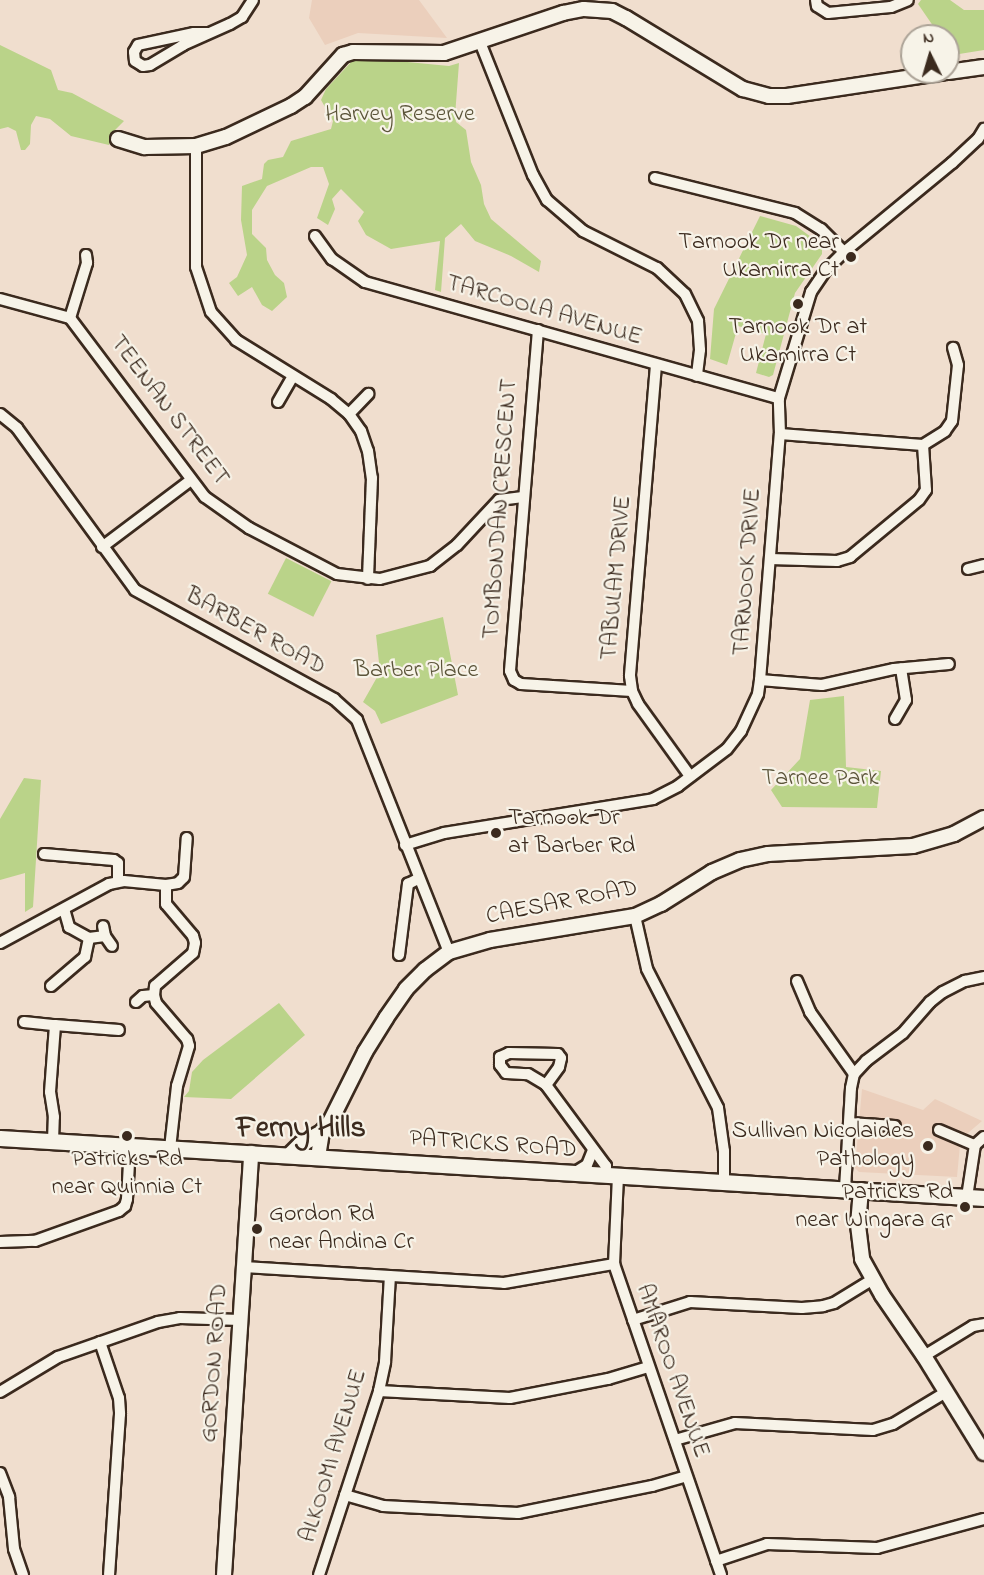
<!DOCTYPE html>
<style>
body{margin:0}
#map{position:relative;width:984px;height:1575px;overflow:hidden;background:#f0dece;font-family:"Indie Flower",sans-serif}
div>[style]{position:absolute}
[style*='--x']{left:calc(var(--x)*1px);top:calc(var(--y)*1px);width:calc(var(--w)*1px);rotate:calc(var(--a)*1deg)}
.built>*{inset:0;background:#ebcfbc}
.green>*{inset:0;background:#bad389;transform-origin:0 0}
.roads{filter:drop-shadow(2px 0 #3b2a1e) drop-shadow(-2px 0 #3b2a1e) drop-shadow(0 2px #3b2a1e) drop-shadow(0 -2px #3b2a1e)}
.minor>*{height:10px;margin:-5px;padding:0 5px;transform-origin:5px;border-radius:5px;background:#f7f3e8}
.tertiary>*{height:14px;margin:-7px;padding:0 7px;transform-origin:7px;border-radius:7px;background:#f7f3e8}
.secondary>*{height:15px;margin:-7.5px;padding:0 7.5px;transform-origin:7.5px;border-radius:7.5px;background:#f7f3e8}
.dots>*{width:16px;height:16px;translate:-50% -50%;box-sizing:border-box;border:3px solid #f7f3e8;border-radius:50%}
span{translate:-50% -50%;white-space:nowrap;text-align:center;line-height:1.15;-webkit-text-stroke:4.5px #f7f3e8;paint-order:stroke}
.park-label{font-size:24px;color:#5b5439}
.poi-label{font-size:24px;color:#3b2a1e}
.right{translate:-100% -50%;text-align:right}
.left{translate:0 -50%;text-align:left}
.street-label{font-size:24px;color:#3b2a1e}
.district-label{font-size:30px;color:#3b2a1e;font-weight:700}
.north{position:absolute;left:900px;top:24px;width:60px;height:60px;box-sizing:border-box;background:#f7f3e8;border:2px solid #aca397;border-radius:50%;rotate:355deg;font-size:16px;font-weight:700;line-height:24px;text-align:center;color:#3b2a1e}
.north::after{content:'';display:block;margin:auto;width:21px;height:27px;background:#3b2a1e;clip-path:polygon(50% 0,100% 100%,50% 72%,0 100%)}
</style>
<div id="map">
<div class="built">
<i style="clip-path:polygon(312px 0,419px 0,447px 38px,358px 33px,325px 45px,309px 18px)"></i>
<i style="clip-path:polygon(862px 1089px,923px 1110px,935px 1099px,982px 1121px,968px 1133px,960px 1145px,957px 1177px,859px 1172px,855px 1168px)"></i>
</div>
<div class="green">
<i style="clip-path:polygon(921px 0,950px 0,964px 10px,984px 10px,984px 50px,953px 55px,948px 48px,948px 36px,940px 36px,918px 4px)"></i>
<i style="clip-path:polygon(0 45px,51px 70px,58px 90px,72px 93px,124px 121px,114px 131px,109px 145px,71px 136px,50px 119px,36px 116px,31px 125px,30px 144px,25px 150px,21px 150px,16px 131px,8px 127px,0 129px)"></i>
<i style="clip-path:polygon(376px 59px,449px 66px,459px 63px,455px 116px,456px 122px,466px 130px,471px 162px,481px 185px,484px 204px,491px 219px,541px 261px,539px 272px,511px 256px,475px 241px,461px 224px,445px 238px,441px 292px,435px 290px,440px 241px,391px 249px,366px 235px,358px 221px,364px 212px,341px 189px,332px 199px,335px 209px,328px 225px,317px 218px,329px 184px,323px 167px,311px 167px,267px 186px,252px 210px,252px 234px,266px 248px,267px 260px,275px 275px,284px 283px,287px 297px,272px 311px,262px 305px,252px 287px,238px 296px,229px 283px,237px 277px,247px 255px,241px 220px,242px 186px,262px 179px,264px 164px,268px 160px,283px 157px,291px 141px,331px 129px,333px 121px,321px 100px,326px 89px,353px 60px)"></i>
<i style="clip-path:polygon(760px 216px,796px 226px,818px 242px,822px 248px,822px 254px,795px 293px,773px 375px,769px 377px,756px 373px,766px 334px,738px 326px,727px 365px,710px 359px,714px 309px)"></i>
<i style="left:286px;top:558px;width:51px;height:40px;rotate:27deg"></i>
<i style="clip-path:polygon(443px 617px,458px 695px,381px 724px,375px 711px,363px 702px,380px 672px,376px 635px)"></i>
<i style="clip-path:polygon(844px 696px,846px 767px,881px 771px,877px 808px,782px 807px,771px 790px,800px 759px,810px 700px)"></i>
<i style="clip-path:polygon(24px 778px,41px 780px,33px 907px,25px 912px,25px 873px,0 880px,0 819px)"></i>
<i style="clip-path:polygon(279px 1003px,305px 1035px,231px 1099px,184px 1097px,189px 1091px,192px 1072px,203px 1060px)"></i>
</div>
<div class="roads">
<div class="minor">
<i style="--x:816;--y:0;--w:6;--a:81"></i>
<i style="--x:817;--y:6;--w:13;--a:32"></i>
<i style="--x:828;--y:13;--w:63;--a:-5.4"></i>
<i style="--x:891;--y:7;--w:18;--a:-22"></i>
<i style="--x:208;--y:33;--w:14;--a:180"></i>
<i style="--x:194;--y:33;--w:57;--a:167.9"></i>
<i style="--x:138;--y:45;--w:8;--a:120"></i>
<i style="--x:134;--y:52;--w:9;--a:84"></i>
<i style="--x:135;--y:61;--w:9;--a:32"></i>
<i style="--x:143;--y:66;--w:7;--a:-8"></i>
<i style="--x:150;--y:65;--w:39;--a:-31"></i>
<i style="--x:183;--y:45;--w:51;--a:-24.1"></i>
<i style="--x:230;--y:24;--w:14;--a:-30"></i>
<i style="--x:242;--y:17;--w:20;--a:-57"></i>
<i style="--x:480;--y:42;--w:143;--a:68.3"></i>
<i style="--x:533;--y:175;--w:29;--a:61"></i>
<i style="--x:547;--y:200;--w:48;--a:40.7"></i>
<i style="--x:583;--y:231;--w:83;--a:26.6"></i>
<i style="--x:657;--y:268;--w:38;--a:43"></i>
<i style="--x:685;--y:294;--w:30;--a:64"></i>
<i style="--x:698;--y:321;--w:29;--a:86"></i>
<i style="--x:700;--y:350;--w:26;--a:97"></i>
<i style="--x:196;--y:146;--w:121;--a:90"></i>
<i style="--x:196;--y:267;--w:47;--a:71.6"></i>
<i style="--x:211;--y:312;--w:38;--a:48"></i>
<i style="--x:236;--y:340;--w:112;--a:31.8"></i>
<i style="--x:331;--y:399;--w:23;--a:40"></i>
<i style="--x:349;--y:414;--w:21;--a:55"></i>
<i style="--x:361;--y:431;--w:21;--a:71"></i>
<i style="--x:368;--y:451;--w:27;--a:82"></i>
<i style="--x:372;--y:478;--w:101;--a:92.3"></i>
<i style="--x:655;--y:178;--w:144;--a:14"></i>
<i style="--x:795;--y:213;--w:31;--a:32"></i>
<i style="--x:821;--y:229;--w:33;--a:45"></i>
<i style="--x:315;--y:236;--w:29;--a:54"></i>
<i style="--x:332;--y:259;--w:40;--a:34.9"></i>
<i style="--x:365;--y:282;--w:430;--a:15.7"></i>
<i style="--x:0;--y:299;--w:73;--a:15.2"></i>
<i style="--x:70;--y:318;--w:224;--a:53"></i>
<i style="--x:205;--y:497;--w:54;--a:35.2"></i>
<i style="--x:249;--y:528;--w:99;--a:27.6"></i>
<i style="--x:337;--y:574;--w:43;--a:6.6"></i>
<i style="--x:380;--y:579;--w:52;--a:-14.6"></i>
<i style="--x:430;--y:566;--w:34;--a:-38"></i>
<i style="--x:457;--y:545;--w:62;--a:-47"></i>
<i style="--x:499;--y:500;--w:24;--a:-7"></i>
<i style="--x:70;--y:318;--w:58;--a:-72.8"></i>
<i style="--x:87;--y:263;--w:8;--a:-97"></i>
<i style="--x:538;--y:330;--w:342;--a:94.7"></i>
<i style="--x:510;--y:671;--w:10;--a:66"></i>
<i style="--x:514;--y:680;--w:8;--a:30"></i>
<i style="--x:521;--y:684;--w:111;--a:3.6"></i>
<i style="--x:656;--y:365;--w:312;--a:94.8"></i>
<i style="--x:630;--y:676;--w:15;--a:82"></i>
<i style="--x:632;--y:691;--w:14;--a:65"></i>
<i style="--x:638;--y:704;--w:89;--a:54.2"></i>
<i style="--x:278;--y:402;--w:30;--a:-60"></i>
<i style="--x:0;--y:414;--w:22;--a:39"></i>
<i style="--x:17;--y:428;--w:200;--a:53.9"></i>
<i style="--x:135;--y:590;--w:227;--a:28.7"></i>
<i style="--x:334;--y:699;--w:31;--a:42"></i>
<i style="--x:357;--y:720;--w:250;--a:68.4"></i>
<i style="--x:349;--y:414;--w:28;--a:-46"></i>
<i style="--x:780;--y:434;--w:143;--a:4.4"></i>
<i style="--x:923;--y:445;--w:26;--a:-32"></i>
<i style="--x:945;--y:431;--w:12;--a:-55"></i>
<i style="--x:952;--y:421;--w:56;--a:-83.9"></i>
<i style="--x:958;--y:365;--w:18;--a:-106"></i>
<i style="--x:102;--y:547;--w:111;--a:-37"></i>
<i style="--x:770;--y:559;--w:67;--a:1.7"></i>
<i style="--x:837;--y:561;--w:14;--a:-17"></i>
<i style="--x:850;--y:557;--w:89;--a:-39.6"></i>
<i style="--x:919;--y:500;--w:12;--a:-55"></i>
<i style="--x:926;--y:490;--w:45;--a:-93.8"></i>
<i style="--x:968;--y:569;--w:16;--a:-14"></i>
<i style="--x:760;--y:680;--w:62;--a:4.6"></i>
<i style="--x:822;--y:685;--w:74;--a:-12.5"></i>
<i style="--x:894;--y:669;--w:55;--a:-5.2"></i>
<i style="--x:895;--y:719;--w:22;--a:-60"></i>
<i style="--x:906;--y:700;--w:32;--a:-99"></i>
<i style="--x:405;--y:845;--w:41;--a:-17.1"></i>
<i style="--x:444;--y:833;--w:212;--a:-9.2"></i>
<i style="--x:653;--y:799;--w:28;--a:-27"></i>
<i style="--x:678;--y:786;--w:61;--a:-37.1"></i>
<i style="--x:727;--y:749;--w:23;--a:-52"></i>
<i style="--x:741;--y:731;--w:41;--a:-65.3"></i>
<i style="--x:758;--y:694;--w:14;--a:-82"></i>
<i style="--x:760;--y:680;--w:247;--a:-85.4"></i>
<i style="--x:780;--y:434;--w:36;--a:-92"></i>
<i style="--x:779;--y:398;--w:111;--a:-73.2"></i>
<i style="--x:811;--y:292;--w:27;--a:-56"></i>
<i style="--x:826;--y:270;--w:25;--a:-45"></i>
<i style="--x:844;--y:252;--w:140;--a:-39.5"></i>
<i style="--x:952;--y:163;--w:35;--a:-43"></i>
<i style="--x:978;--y:139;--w:12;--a:-59"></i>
<i style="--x:44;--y:854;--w:70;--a:4.9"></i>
<i style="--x:114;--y:860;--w:5;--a:37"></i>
<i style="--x:118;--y:863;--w:18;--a:90"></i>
<i style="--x:166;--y:885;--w:19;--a:90"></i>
<i style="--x:166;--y:904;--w:42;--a:49.8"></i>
<i style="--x:193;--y:936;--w:7;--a:74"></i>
<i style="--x:195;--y:943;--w:10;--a:101"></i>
<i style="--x:193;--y:953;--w:50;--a:139"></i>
<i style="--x:155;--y:986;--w:9;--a:96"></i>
<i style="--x:154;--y:995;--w:8;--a:76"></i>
<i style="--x:156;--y:1003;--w:48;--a:49.3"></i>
<i style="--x:187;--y:1039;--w:7;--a:74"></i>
<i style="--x:189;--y:1046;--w:42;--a:106.7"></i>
<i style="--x:177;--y:1086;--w:62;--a:96.4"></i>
<i style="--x:64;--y:909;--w:19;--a:74"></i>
<i style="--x:69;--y:927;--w:23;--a:29"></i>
<i style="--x:635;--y:916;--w:54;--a:77.2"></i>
<i style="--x:647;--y:969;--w:156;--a:62.9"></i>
<i style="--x:718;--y:1108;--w:43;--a:82.1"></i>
<i style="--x:724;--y:1151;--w:31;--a:90"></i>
<i style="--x:105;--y:936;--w:12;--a:55"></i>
<i style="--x:0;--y:943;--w:124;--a:-28.4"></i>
<i style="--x:109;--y:884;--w:15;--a:-11"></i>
<i style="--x:124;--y:881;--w:42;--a:5.4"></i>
<i style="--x:166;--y:885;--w:12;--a:-9"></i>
<i style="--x:178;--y:883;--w:8;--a:-45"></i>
<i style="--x:184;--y:877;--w:39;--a:-86"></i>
<i style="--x:399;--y:955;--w:72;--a:-82.8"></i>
<i style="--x:408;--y:884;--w:11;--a:-27"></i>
<i style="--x:797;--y:981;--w:34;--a:67"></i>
<i style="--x:810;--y:1012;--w:76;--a:54.6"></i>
<i style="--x:51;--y:986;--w:45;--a:-40.5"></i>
<i style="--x:85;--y:957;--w:19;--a:-78"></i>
<i style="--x:89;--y:938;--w:16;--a:-7"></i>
<i style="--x:105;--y:936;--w:10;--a:-101"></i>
<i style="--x:136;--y:1002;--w:9;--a:-41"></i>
<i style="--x:143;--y:996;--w:11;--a:-5"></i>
<i style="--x:24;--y:1022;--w:31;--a:6"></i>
<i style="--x:546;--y:1085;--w:22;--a:-54"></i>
<i style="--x:559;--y:1067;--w:9;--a:-77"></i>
<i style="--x:561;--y:1058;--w:5;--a:-127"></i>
<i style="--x:558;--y:1054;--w:49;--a:-178.8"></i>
<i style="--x:509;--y:1053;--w:10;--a:156"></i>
<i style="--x:500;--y:1057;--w:8;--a:90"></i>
<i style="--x:500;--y:1065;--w:10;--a:53"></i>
<i style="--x:506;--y:1073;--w:22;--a:3"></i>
<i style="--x:528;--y:1074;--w:21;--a:31"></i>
<i style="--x:546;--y:1085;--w:101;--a:53.5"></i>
<i style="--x:606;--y:1166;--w:9;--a:96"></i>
<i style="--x:849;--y:1123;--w:46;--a:3.7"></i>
<i style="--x:939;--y:1130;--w:39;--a:23"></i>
<i style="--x:53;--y:1141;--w:24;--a:-88"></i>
<i style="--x:54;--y:1117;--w:25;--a:-99"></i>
<i style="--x:50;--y:1092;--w:67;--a:-85.7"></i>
<i style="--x:55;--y:1025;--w:64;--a:4.5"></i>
<i style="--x:574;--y:1173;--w:15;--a:-32"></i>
<i style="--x:587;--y:1165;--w:16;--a:-68"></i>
<i style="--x:618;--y:1176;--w:88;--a:92.6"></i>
<i style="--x:614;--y:1264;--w:329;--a:71"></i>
<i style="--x:845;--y:1189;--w:101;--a:-86.6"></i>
<i style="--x:851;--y:1088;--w:14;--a:-78"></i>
<i style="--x:854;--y:1074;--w:18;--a:-47"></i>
<i style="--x:866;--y:1061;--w:46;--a:-37.1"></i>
<i style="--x:903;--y:1033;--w:41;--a:-48.9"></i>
<i style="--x:930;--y:1002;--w:16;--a:-38"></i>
<i style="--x:943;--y:992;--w:25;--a:-27"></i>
<i style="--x:965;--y:981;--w:19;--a:-12"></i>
<i style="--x:967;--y:1197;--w:53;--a:-81.3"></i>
<i style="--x:975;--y:1145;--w:12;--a:-42"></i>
<i style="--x:0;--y:1242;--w:35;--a:-2"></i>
<i style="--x:35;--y:1241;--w:89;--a:-19.7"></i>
<i style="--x:119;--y:1211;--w:8;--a:-40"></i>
<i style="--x:125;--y:1206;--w:7;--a:-74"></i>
<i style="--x:127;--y:1199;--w:53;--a:-86.8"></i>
<i style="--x:244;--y:1267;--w:260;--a:3.5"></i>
<i style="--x:504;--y:1283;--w:112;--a:-9.8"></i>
<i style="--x:633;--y:1320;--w:60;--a:-17.5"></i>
<i style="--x:690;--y:1302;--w:112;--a:3.1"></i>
<i style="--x:802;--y:1308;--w:21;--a:-5"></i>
<i style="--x:823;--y:1306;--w:11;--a:-15"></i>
<i style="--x:834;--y:1303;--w:46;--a:-31.6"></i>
<i style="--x:100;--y:1342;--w:59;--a:71.3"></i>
<i style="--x:119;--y:1398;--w:16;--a:86"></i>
<i style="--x:120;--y:1414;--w:161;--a:93.9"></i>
<i style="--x:924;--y:1356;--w:57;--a:-31.5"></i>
<i style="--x:973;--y:1326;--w:11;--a:-10"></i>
<i style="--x:379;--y:1391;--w:131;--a:3.1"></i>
<i style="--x:510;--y:1398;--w:100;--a:-11"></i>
<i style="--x:608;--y:1379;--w:42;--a:-16.7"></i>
<i style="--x:0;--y:1392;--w:68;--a:-31.1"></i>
<i style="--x:58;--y:1357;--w:106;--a:-19.3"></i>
<i style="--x:158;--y:1322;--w:22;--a:-10"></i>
<i style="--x:180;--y:1318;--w:60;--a:1.9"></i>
<i style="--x:675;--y:1440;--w:62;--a:-15.8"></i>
<i style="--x:735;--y:1423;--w:138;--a:2.9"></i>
<i style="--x:873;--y:1430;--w:21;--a:-17"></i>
<i style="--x:893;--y:1424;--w:62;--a:-31.1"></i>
<i style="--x:0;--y:1473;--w:26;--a:69"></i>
<i style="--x:9;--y:1497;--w:52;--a:84.5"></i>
<i style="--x:14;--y:1549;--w:28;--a:71"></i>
<i style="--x:345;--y:1495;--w:40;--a:16"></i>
<i style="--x:383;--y:1506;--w:135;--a:3"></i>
<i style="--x:518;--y:1513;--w:137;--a:-11.4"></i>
<i style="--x:652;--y:1486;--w:35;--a:-16"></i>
<i style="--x:716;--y:1561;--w:54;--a:-18.4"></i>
<i style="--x:767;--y:1544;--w:110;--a:2.1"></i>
<i style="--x:877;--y:1548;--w:111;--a:-15.2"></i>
<i style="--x:319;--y:1575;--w:194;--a:-71.9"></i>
<i style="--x:379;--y:1391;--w:30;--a:-78"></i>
<i style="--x:385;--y:1362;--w:86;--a:-86.7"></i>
</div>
<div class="tertiary">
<i style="--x:948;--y:72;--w:36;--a:-8"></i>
<i style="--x:118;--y:139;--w:28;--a:17"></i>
<i style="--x:145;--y:147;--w:51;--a:-1.1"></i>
<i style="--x:196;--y:146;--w:31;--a:-17"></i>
<i style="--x:226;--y:137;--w:72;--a:-25.5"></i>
<i style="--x:291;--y:106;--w:17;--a:-33"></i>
<i style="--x:305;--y:97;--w:57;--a:-47.9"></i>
<i style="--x:343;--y:55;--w:10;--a:-17"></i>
<i style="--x:353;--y:52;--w:91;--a:0.6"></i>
<i style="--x:444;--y:53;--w:126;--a:-18.6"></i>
<i style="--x:563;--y:13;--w:21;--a:-11"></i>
<i style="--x:584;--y:9;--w:28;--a:4"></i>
<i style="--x:612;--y:11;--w:16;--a:27"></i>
<i style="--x:626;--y:18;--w:137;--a:31.3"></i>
<i style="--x:743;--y:89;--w:27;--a:15"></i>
<i style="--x:769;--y:96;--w:18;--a:0"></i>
<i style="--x:787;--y:96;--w:161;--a:-8.6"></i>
<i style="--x:318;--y:1157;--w:25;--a:-81"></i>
<i style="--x:322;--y:1132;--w:13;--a:-51"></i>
<i style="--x:330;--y:1122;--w:78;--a:-63.4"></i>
<i style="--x:365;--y:1052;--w:40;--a:-58"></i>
<i style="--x:386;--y:1018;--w:35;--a:-55"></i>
<i style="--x:406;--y:989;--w:27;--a:-45"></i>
<i style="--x:425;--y:970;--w:30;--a:-37"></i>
<i style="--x:449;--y:952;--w:43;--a:-16.3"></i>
<i style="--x:490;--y:940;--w:147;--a:-9.4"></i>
<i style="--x:635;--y:916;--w:29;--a:-25"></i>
<i style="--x:661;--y:904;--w:60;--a:-32.1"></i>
<i style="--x:712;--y:872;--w:30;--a:-23"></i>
<i style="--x:740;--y:860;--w:29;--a:-12"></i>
<i style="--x:768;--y:854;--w:145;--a:-3.2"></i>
<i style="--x:913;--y:846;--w:43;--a:-16.3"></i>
<i style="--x:954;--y:834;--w:34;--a:-28"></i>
<i style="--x:861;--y:1190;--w:35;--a:95"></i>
<i style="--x:858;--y:1225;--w:34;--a:83"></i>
<i style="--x:862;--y:1259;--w:41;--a:60.9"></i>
<i style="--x:882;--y:1295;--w:74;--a:55.5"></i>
<i style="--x:924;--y:1356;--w:114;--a:58.3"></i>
<i style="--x:224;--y:1575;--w:423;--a:-86.3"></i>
</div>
<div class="secondary">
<i style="--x:0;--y:1138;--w:986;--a:3.49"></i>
<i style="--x:289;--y:1155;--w:16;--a:-45"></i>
<i style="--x:300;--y:1144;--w:25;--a:-29"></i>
</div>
</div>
<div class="dots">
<i style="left:851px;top:257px;background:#3b2a1e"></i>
<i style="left:798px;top:304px;background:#3b2a1e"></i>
<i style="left:496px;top:833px;background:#3b2a1e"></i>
<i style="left:127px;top:1136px;background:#3b2a1e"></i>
<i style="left:928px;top:1146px;background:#3b2a1e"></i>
<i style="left:965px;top:1207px;background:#3b2a1e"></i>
<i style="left:257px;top:1229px;background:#3b2a1e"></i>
</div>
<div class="park-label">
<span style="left:400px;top:115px">Harvey Reserve</span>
<span style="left:416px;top:671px">Barber Place</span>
<span style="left:820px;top:779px">Tarnee Park</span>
</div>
<div class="poi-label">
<span class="right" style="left:839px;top:257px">Tarnook Dr near<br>Ukamirra Ct</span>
<span style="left:798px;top:342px">Tarnook Dr at<br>Ukamirra Ct</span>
<span class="left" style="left:508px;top:833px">Tarnook Dr<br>at Barber Rd</span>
<span class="right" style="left:914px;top:1146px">Sullivan Nicolaides<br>Pathology</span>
<span style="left:127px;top:1174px">Patricks Rd<br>near Quinnia Ct</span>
<span class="right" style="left:953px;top:1207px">Patricks Rd<br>near Wingara Gr</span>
<span class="left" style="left:269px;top:1229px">Gordon Rd<br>near Andina Cr</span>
</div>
<div class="street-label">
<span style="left:544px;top:311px;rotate:16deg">TARCOOLA AVENUE</span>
<span style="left:169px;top:411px;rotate:53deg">TEENAN STREET</span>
<span style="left:501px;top:509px;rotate:-86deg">TOMBONDAN CRESCENT</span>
<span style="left:748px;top:572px;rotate:-86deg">TARNOOK DRIVE</span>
<span style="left:617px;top:578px;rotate:-85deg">TABULAM DRIVE</span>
<span style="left:255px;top:632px;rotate:29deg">BARBER ROAD</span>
<span style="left:562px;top:903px;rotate:-11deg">CAESAR ROAD</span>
<span style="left:493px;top:1145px;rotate:4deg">PATRICKS ROAD</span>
<span style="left:215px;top:1363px;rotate:-86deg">GORDON ROAD</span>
<span style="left:672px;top:1371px;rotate:71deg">AMAROO AVENUE</span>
<span style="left:334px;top:1456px;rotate:-73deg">ALKOOMI AVENUE</span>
</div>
<div class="district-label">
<span style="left:301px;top:1129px">Ferny Hills</span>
</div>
<div class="north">N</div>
</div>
